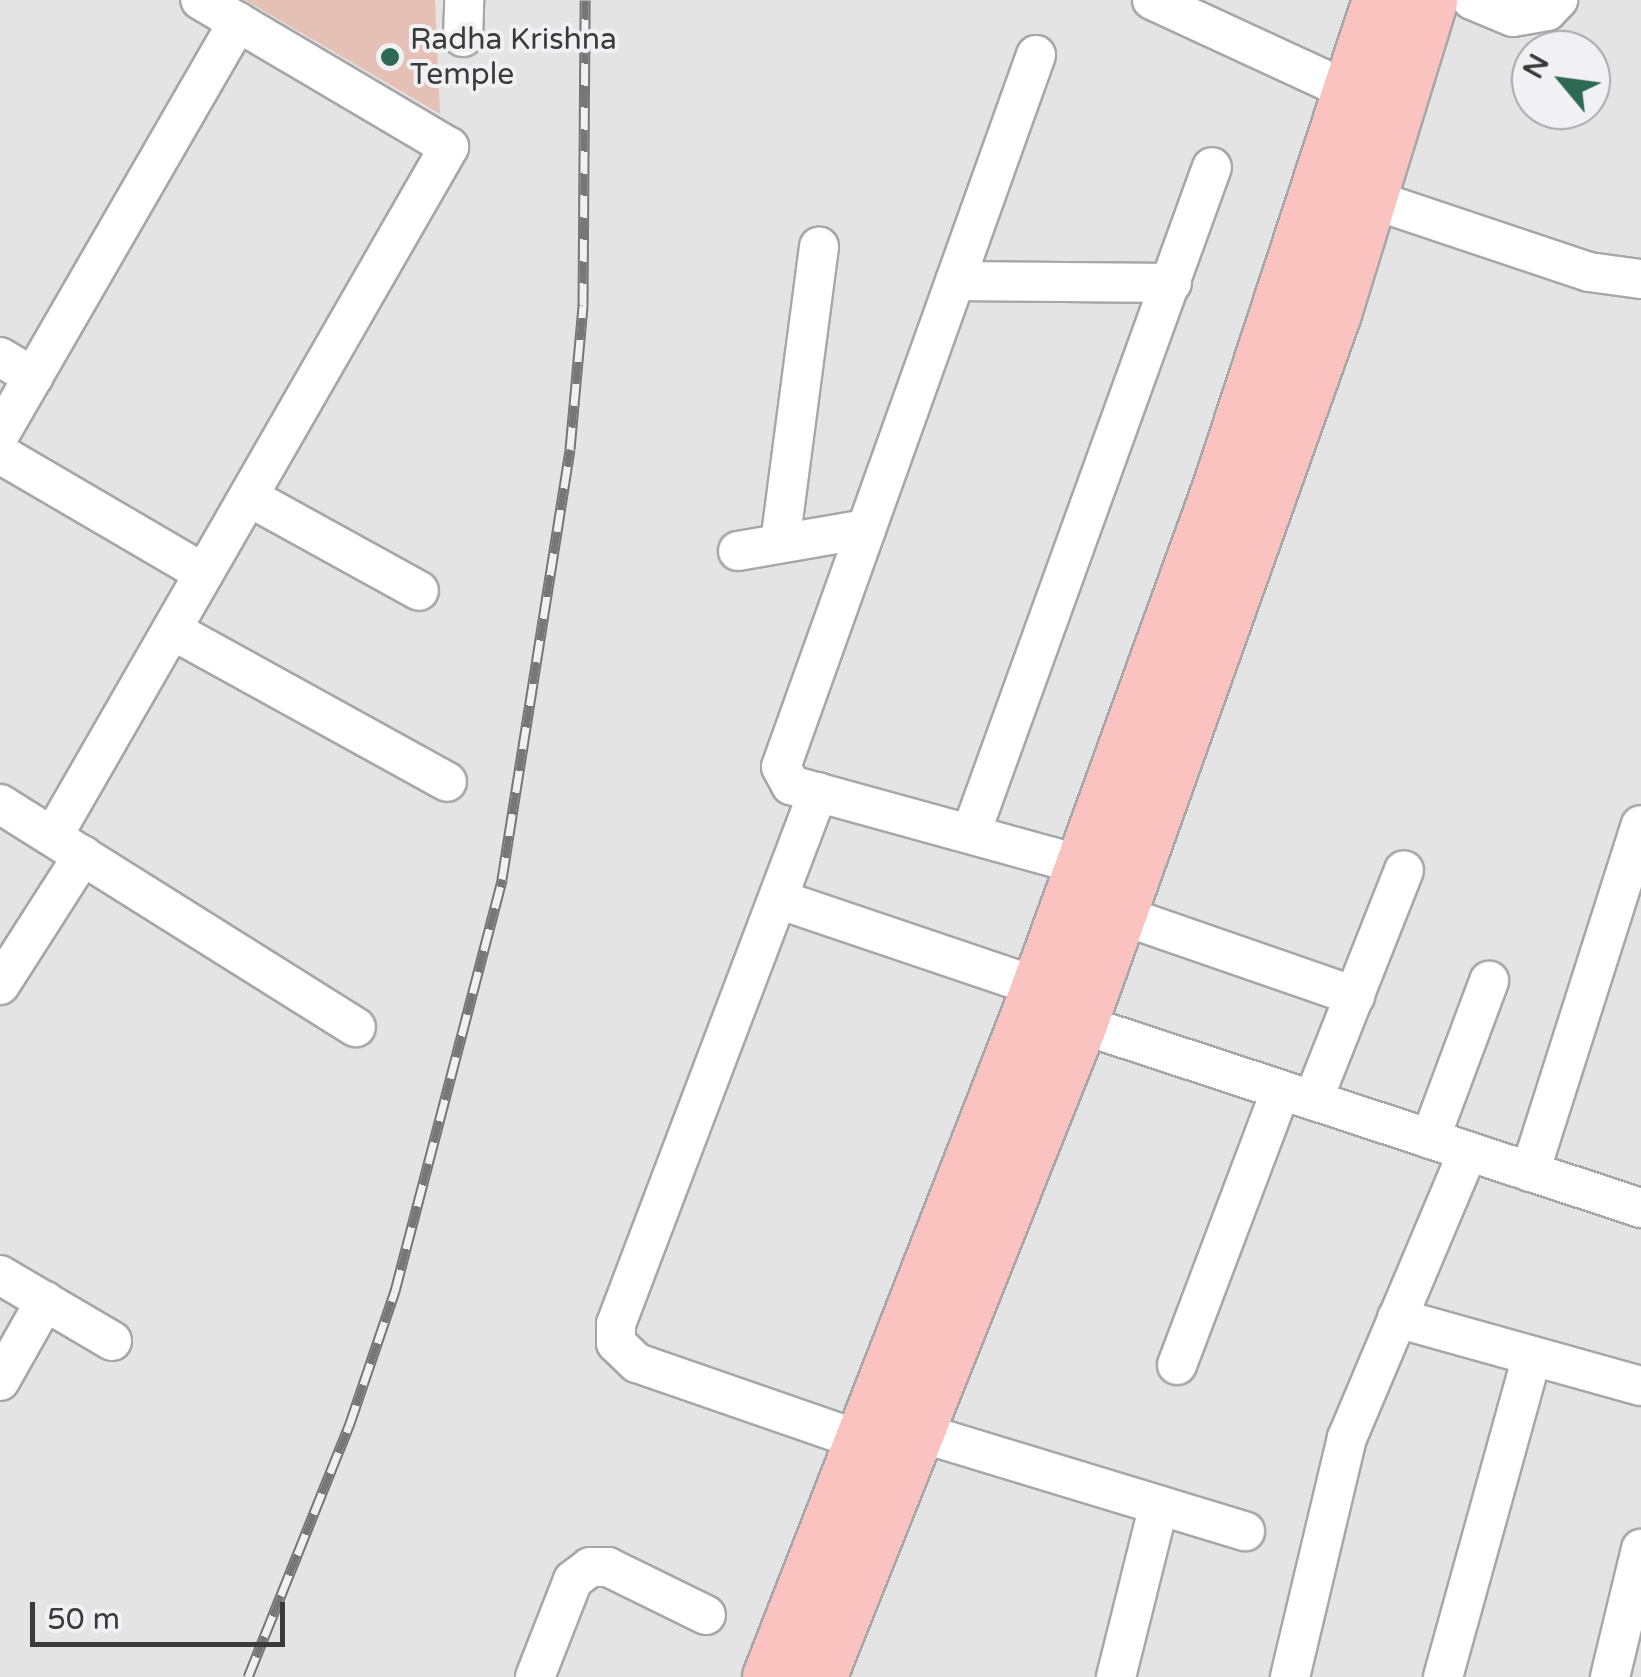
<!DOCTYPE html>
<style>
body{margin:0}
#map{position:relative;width:1641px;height:1677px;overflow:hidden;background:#e4e4e5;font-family:"Varela Round",sans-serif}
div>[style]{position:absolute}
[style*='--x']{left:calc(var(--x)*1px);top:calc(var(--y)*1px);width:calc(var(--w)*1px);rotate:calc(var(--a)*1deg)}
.building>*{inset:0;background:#e5c1b5}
.roads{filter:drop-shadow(2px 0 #a6a7a8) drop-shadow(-2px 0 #a6a7a8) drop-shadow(0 2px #a6a7a8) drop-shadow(0 -2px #a6a7a8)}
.minor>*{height:38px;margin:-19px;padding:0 19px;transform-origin:19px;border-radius:19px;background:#fff}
.highway>*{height:55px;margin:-27.5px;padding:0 27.5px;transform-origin:27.5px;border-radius:27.5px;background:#fbc3c0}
.rail>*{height:11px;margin-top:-5.5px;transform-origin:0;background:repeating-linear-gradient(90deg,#f1f1f3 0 22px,#777778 0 44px);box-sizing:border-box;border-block:2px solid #777778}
.dots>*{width:28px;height:28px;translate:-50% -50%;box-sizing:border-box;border:5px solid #f1f1f3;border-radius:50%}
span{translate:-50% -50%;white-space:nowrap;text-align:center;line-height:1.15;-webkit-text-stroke:8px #f1f1f3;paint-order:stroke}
.poi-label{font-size:30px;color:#3b3b3c}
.left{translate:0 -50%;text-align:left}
.north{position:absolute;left:1511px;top:30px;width:100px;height:100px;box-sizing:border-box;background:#f1f1f3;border:2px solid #a8a8aa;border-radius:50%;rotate:299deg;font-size:28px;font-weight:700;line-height:40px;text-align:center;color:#3b3b3c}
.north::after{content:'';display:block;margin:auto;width:35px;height:45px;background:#2e6953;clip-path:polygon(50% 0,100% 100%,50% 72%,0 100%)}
.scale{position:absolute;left:30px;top:1602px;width:255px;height:45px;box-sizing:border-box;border:5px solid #3b3b3c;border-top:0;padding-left:12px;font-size:30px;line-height:35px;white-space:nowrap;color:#3b3b3c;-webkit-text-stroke:8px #f1f1f3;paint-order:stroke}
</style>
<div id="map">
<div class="building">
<i style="clip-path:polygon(245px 0,435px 0,440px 114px)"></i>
</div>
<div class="roads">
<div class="minor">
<i style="--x:1152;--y:0;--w:219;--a:24.8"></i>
<i style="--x:1472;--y:0;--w:44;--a:22.5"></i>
<i style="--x:1513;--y:17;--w:35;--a:-10"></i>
<i style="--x:1547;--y:11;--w:16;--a:-45"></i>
<i style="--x:463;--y:37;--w:37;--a:-88"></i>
<i style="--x:1036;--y:55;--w:756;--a:109.7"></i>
<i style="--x:781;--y:767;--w:21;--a:61"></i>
<i style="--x:791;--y:785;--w:325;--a:15.4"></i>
<i style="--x:1368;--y:198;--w:233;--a:18.5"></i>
<i style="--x:1589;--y:272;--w:52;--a:7.7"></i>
<i style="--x:955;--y:281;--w:217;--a:0.5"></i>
<i style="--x:0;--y:357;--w:39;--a:31"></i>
<i style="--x:0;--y:434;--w:476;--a:-60"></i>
<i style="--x:0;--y:454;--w:236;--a:30.3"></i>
<i style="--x:249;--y:497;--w:194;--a:28.9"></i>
<i style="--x:780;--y:543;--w:299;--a:-82.5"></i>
<i style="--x:738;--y:551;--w:130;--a:-9.8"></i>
<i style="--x:172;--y:630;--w:314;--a:28.9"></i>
<i style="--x:818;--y:792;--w:569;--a:110.79"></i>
<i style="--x:616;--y:1324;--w:19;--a:90"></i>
<i style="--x:616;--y:1343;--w:29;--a:44"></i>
<i style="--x:637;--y:1363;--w:238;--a:19.1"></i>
<i style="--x:0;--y:804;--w:420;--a:32.1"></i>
<i style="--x:971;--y:833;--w:708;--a:-70.11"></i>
<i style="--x:53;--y:836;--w:795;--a:-60.11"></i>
<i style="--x:449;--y:147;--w:289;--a:-149.4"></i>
<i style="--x:781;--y:900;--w:271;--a:18.7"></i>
<i style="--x:1118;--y:914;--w:251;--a:19.1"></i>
<i style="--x:0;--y:985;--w:154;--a:-57.4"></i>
<i style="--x:1059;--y:1017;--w:613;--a:18.17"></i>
<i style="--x:1313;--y:1100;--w:247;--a:-68.4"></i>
<i style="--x:1430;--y:1139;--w:169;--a:-69.5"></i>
<i style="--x:1530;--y:1172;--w:364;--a:-72.3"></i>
<i style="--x:0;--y:1275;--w:130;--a:30.5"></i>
<i style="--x:1397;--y:1318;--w:253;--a:15.6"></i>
<i style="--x:1177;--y:1365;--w:294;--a:-69.3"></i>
<i style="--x:0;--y:1381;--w:92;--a:-60.6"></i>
<i style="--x:915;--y:1431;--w:345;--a:16.9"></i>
<i style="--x:535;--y:1677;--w:104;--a:-68.6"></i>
<i style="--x:573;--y:1580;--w:21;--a:-37"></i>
<i style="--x:590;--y:1567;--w:18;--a:0"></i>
<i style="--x:608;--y:1567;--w:109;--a:26.1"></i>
<i style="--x:1116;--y:1677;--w:177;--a:-76"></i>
<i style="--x:1290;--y:1677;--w:246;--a:-76.6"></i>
<i style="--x:1347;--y:1438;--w:311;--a:-67.1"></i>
<i style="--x:1443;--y:1677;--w:333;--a:-74.5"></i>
<i style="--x:1610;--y:1677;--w:132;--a:-76.4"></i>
</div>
<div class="highway">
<i style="--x:770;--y:1677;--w:717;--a:-68.66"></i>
<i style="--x:1031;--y:1009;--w:557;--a:-70.07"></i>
<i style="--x:1221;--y:485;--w:510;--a:-71.85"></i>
<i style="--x:818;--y:1677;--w:704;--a:-68.24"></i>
<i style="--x:1079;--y:1023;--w:754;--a:-70.32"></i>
<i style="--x:1333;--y:313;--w:327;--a:-72.9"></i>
</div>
</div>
<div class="rail">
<i style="--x:248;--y:1677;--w:271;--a:-68.1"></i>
<i style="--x:349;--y:1426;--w:143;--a:-71.2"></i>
<i style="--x:395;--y:1291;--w:426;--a:-75.4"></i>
<i style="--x:502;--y:879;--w:435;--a:-81"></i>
<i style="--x:570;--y:449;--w:145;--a:-84.8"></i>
<i style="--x:583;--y:305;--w:305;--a:-89.6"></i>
</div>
<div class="dots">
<i style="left:390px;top:57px;background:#2e6953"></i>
</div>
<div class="poi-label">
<span class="left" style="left:410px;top:57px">Radha Krishna<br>Temple</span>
</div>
<div class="north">N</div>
<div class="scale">50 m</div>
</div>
